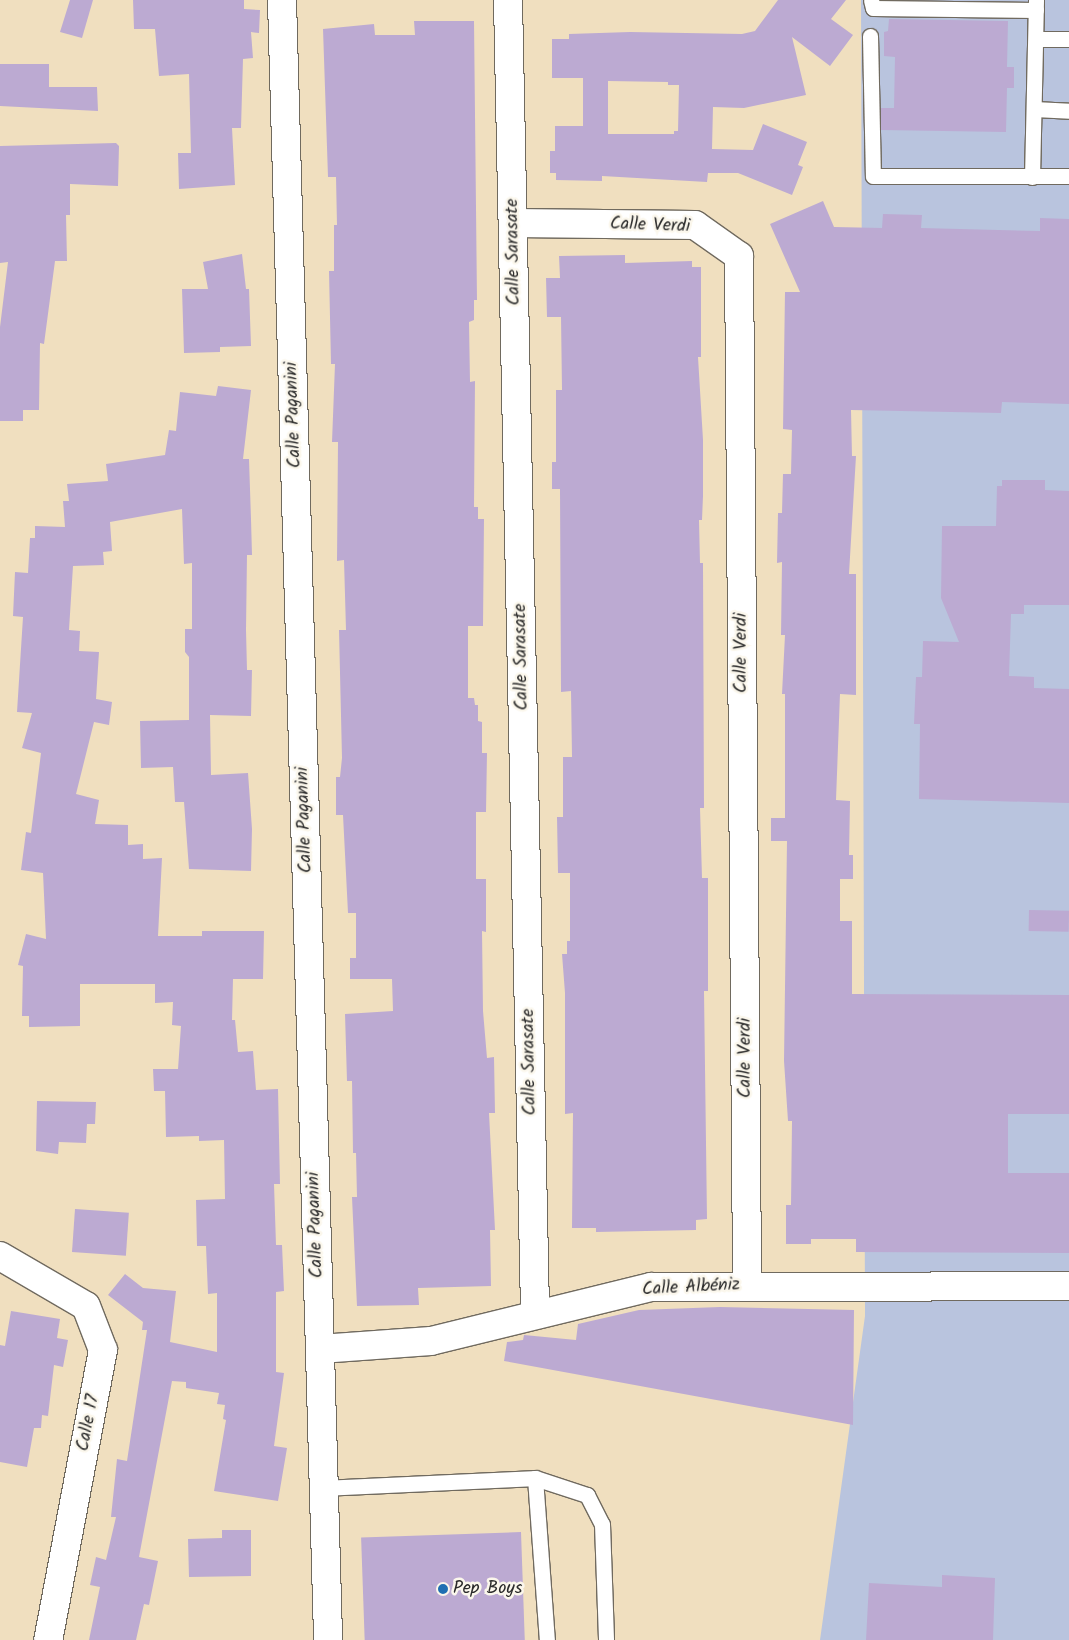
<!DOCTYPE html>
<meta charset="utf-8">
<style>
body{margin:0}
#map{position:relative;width:1069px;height:1640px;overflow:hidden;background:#f0dfbf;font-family:Kalam,sans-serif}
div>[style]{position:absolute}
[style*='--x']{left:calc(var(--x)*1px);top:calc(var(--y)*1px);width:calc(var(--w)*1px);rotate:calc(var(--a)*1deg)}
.industrial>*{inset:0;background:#b9c4de}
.building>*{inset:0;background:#bcaad2;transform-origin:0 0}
.roads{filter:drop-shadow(1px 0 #706a5f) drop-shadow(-1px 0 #706a5f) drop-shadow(0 1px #706a5f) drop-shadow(0 -1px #706a5f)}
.service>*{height:15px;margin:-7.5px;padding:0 7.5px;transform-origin:7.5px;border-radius:7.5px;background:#fff}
.minor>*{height:28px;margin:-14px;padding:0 14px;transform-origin:14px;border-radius:14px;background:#fff}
.dots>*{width:14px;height:14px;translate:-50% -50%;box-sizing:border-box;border:2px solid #fbf7ec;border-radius:50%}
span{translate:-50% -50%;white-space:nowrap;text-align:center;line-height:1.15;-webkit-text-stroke:5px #fbf7ec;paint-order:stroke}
.street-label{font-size:18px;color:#2b2b2b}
.poi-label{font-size:18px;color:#2b2b2b}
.left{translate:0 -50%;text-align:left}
</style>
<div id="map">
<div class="industrial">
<i style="clip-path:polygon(861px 0,1069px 0,1069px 1640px,820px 1640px,865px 1316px)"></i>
</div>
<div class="building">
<i style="clip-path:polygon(70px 0,93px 0,82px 38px,60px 32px)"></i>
<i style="clip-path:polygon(133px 0,244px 0,244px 9px,260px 10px,259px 33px,251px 32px,253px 58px,243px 59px,241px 128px,232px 128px,235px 185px,179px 189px,178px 153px,191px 153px,189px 74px,159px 76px,155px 29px,134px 29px)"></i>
<i style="clip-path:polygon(evenodd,778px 0,846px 0,831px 19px,853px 35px,830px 66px,792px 37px,806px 95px,744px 108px,713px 107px,712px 149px,753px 150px,763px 124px,807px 142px,798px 165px,803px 167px,792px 195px,738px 173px,708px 173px,707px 182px,602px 176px,602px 181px,556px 180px,556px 173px,550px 173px,550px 151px,555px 151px,555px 126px,583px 126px,583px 78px,552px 78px,552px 39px,569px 39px,569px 34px,630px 32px,742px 34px,755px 31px,778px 0,608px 81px,668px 82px,668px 85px,679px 85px,678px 131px,674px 131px,674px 134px,608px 134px,608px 81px)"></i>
<i style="clip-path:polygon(889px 19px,1008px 21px,1007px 67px,1014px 67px,1014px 88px,1007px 88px,1006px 132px,881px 130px,881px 108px,894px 108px,895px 57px,884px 56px,884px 32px,888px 31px)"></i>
<i style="clip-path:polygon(414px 21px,474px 21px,477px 300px,474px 300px,474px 320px,469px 322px,470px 382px,475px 381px,474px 507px,478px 507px,478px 519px,484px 519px,483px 626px,468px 626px,468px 698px,474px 698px,475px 705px,478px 705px,478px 721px,482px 722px,482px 753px,487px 753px,486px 812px,476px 812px,476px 879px,486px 879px,486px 932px,482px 931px,483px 1011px,487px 1058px,494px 1057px,495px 1113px,489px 1113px,495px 1230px,490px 1230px,491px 1286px,418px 1288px,419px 1305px,357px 1306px,352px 1197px,357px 1197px,356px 1153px,353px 1153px,352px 1081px,347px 1081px,345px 1014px,393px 1011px,392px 979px,350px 979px,350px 958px,356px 958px,356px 913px,348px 913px,343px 815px,336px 815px,336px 777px,340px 777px,342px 758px,339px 630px,346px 630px,344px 560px,337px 561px,338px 442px,332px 442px,335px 364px,331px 364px,329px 271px,334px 271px,334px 225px,337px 225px,336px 177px,328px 177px,323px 29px,374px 24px,375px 35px,415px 35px)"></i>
<i style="clip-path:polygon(0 64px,49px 64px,49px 87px,97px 87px,98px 111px,0 106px)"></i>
<i style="clip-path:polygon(116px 143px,119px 146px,118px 186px,70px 184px,70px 215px,66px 215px,67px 261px,55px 261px,44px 344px,40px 343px,39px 410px,23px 410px,23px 421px,0 421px,0 327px,8px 262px,0 263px,0 146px)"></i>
<i style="clip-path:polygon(823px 201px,834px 227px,882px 228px,883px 214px,922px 215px,921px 228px,1040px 231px,1040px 218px,1069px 219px,1069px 404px,1002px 402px,1001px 413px,851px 410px,852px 456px,856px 456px,849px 574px,856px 574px,856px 695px,840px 694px,836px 800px,850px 801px,849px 855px,853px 855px,853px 879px,840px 879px,840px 921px,852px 921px,852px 994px,1069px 995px,1069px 1114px,1008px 1114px,1008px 1173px,1069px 1173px,1069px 1253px,856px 1252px,856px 1239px,811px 1239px,811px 1244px,786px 1244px,786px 1205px,791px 1205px,792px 1121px,788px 1121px,784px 1061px,787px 841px,771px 841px,771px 818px,785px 818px,785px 694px,782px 694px,785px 635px,781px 635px,782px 562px,777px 563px,778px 513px,782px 513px,783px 474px,791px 474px,792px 430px,783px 429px,785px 292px,800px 292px,770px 224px)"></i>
<i style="clip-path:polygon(242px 254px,246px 289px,249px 289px,251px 346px,220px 347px,220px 352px,184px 353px,182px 289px,208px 289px,203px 262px)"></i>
<i style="clip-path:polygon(625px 255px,625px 263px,692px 261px,692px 267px,701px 267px,701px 357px,698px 357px,703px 440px,703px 496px,702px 520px,699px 520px,700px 563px,703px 563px,704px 808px,700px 808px,702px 878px,708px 878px,708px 991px,704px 991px,707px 1219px,696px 1220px,696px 1230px,596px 1232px,596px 1228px,572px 1228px,573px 1113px,565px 1114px,565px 993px,562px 954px,567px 954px,567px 941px,570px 941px,570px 873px,558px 873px,557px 817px,563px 817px,563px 757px,572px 757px,571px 691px,561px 692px,560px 489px,552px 489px,552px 462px,556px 462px,556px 390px,562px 390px,561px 317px,547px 317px,546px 278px,560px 278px,559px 256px)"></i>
<i style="clip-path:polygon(218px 386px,251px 390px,243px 459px,249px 459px,251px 519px,252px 555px,247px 555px,246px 630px,247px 670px,252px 670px,251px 716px,210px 715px,211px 775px,248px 773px,252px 829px,251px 871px,189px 869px,184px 802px,175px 802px,173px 767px,141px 768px,140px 721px,189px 720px,189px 657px,185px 652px,185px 629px,192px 629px,192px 563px,184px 564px,182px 509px,110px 522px,112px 551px,103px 552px,104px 565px,73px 566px,69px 630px,80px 631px,79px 651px,99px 652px,96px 699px,112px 702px,109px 725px,94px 722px,76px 794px,99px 800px,95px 824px,128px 825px,128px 845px,143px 844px,143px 859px,162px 858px,158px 936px,202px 936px,202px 931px,264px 931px,263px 979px,233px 979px,232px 1020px,235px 1020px,238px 1052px,253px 1051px,256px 1090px,278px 1089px,280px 1184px,274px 1184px,276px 1245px,282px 1245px,284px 1291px,276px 1292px,276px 1372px,284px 1373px,274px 1446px,287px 1448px,278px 1501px,214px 1491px,226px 1420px,223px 1419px,225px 1405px,217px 1404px,219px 1393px,186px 1388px,186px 1382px,172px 1381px,139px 1557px,158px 1561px,149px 1605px,144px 1604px,136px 1640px,89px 1640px,100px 1587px,90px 1585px,96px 1557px,106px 1560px,116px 1517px,111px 1517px,117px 1459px,127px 1461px,147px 1330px,142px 1330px,143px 1322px,108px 1295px,125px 1274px,143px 1288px,176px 1291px,170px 1342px,217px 1352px,217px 1293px,208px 1294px,206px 1246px,197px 1246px,196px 1200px,225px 1199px,224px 1140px,199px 1141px,199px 1136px,166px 1137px,165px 1091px,154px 1091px,153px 1069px,178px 1069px,181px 1026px,172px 1025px,173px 1002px,155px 1003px,155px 984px,80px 984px,80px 1026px,29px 1027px,29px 1016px,22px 1016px,23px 966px,18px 965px,26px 934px,46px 939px,43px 873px,21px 870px,26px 832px,31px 833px,41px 753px,22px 748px,32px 713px,17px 712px,23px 617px,13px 616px,15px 572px,28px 573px,30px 538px,35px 538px,35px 526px,65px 527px,63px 501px,69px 501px,67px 484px,108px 481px,106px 464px,165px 455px,169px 430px,176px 431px,180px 392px,216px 396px)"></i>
<i style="clip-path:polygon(1002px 480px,1045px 480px,1045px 490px,1069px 491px,1069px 605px,1024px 605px,1024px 614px,1011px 614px,1009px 676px,1034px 677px,1034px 688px,1069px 689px,1069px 803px,919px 799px,920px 724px,914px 724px,916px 677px,922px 677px,923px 641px,959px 642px,941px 598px,942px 526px,996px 526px,997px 486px,1002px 486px)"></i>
<i style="left:1029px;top:910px;width:40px;height:21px;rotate:1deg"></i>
<i style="clip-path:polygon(37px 1101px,96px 1102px,95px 1124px,87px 1124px,86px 1143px,59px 1142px,58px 1154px,36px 1151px)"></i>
<i style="left:75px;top:1209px;width:54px;height:43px;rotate:4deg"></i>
<i style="clip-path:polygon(720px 1307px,854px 1310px,853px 1425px,504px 1361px,507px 1342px,523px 1340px,524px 1335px,576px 1340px,578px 1324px,639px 1310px)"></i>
<i style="clip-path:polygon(11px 1311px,60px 1319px,57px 1338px,68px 1340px,63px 1367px,54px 1365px,48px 1416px,42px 1415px,41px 1428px,34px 1428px,27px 1467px,0 1462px,0 1345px,5px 1346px)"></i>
<i style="clip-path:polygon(222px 1530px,251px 1530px,251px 1576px,189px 1577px,188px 1539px,222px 1538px)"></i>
<i style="left:521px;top:1532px;width:108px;height:160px;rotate:88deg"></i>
<i style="clip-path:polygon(942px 1575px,995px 1578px,993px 1640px,866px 1640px,869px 1583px,942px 1587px)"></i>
</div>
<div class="roads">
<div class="service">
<i style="--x:871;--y:0;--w:8;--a:76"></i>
<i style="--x:873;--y:8;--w:163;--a:0.7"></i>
<i style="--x:870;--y:36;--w:140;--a:88.8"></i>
<i style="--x:873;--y:176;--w:196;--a:0"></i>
<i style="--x:1036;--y:39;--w:33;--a:0"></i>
<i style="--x:1034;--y:109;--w:35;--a:3"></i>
<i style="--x:1032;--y:177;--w:177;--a:-88.7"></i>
<i style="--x:535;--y:1478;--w:55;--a:18.1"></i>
<i style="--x:587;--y:1495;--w:33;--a:63"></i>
<i style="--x:602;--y:1524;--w:116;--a:88"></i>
<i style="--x:324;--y:1488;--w:211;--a:-2.7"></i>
<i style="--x:535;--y:1478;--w:162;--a:85.8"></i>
</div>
<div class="minor">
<i style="--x:282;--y:0;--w:1641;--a:88.39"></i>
<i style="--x:508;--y:0;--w:1313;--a:88.82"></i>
<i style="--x:514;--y:223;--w:181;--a:0.6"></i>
<i style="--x:695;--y:225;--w:54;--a:35.2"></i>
<i style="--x:739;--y:256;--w:1028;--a:89.55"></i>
<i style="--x:0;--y:1256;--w:99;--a:30.2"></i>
<i style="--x:86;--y:1306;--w:47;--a:68.9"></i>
<i style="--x:103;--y:1350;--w:295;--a:100.7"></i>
<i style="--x:320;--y:1349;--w:111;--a:-4.1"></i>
<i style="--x:431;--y:1341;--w:227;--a:-13.8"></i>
<i style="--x:651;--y:1287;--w:418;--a:-0.1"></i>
</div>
</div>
<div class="dots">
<i style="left:443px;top:1589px;background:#1f6fb2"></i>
</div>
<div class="street-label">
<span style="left:650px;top:226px;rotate:2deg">Calle Verdi</span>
<span style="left:514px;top:252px;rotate:-91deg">Calle Sarasate</span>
<span style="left:294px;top:415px;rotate:-92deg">Calle Paganini</span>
<span style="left:742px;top:653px;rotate:-90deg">Calle Verdi</span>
<span style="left:522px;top:657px;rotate:-91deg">Calle Sarasate</span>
<span style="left:305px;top:820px;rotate:-92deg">Calle Paganini</span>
<span style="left:746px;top:1058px;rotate:-90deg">Calle Verdi</span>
<span style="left:530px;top:1062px;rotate:-91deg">Calle Sarasate</span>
<span style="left:316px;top:1225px;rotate:-92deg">Calle Paganini</span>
<span style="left:691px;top:1288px;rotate:-3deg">Calle Albéniz</span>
<span style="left:89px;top:1423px;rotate:-79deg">Calle 17</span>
</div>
<div class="poi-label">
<span class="left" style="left:453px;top:1589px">Pep Boys</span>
</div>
</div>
